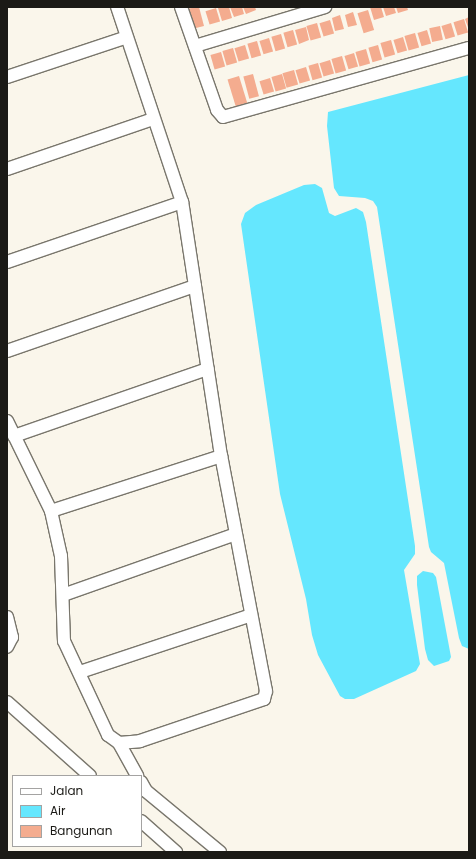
<!DOCTYPE html>
<style>
body{margin:0}
#map{position:relative;width:476px;height:859px;overflow:hidden;background:#faf6eb;font-family:Poppins,sans-serif}
div>[style]{position:absolute}
[style*='--x']{left:calc(var(--x)*1px);top:calc(var(--y)*1px);width:calc(var(--w)*1px);rotate:calc(var(--a)*1deg)}
.water>*{inset:0;background:#65e7fe}
.building>*{inset:0;background:#f4ac8f;transform-origin:0 0}
.roads{filter:drop-shadow(1px 0 #79766c) drop-shadow(-1px 0 #79766c) drop-shadow(0 1px #79766c) drop-shadow(0 -1px #79766c)}
.minor>*{height:12px;margin:-6px;padding:0 6px;transform-origin:6px;border-radius:6px;background:#fff}
span{translate:-50% -50%;white-space:nowrap;text-align:center;line-height:1.15;-webkit-text-stroke:4px #fff;paint-order:stroke}
.frame{position:absolute;inset:0;border:8px solid #1b1a16;pointer-events:none}
.legend{position:absolute;left:12px;top:775px;width:130px;height:72px;box-sizing:border-box;background:#fff;border:1px solid #a4a3a2;margin:0;padding:5px 7px;list-style:none;font-size:12px;color:#1b1a16}
.legend li{display:flex;align-items:center;gap:8px;height:20px}
.legend b{width:20px;border:1px solid #a4a3a2}
</style>
<div id="map">
<div class="water">
<i style="clip-path:polygon(469px 75px,469px 649px,462px 646px,459px 638px,444px 563px,431px 552px,429px 547px,377px 207px,373px 201px,365px 198px,339px 196px,334px 188px,327px 126px,328px 112px)"></i>
<i style="clip-path:polygon(315px 184px,322px 188px,329px 213px,335px 216px,356px 208px,363px 212px,366px 222px,415px 546px,415px 554px,404px 570px,420px 664px,416px 671px,354px 699px,345px 699px,340px 696px,318px 655px,312px 635px,306px 599px,280px 494px,241px 224px,245px 213px,256px 205px,304px 185px)"></i>
<i style="clip-path:polygon(423px 571px,433px 573px,436px 577px,451px 657px,449px 661px,434px 666px,428px 660px,425px 649px,417px 585px,417px 576px)"></i>
</div>
<div class="building">
<i style="clip-path:polygon(199px 7px,204px 26px,192px 29px,185px 9px)"></i>
<i style="clip-path:polygon(229px 7px,232px 18px,222px 21px,218px 8px)"></i>
<i style="clip-path:polygon(230px 7px,242px 7px,244px 14px,234px 17px)"></i>
<i style="clip-path:polygon(243px 7px,255px 7px,256px 10px,246px 14px)"></i>
<i style="clip-path:polygon(370px 7px,381px 7px,384px 17px,374px 20px)"></i>
<i style="clip-path:polygon(383px 7px,394px 7px,396px 13px,386px 16px)"></i>
<i style="clip-path:polygon(396px 7px,407px 7px,408px 10px,398px 13px)"></i>
<i style="left:216px;top:8px;width:14px;height:11px;rotate:73deg"></i>
<i style="left:368px;top:10px;width:21px;height:11px;rotate:73deg"></i>
<i style="clip-path:polygon(353px 12px,357px 25px,348px 27px,345px 15px)"></i>
<i style="clip-path:polygon(340px 15px,344px 29px,335px 31px,332px 18px)"></i>
<i style="clip-path:polygon(469px 17px,469px 30px,465px 19px)"></i>
<i style="left:464px;top:19px;width:14px;height:11px;rotate:73deg"></i>
<i style="left:330px;top:20px;width:14px;height:11px;rotate:73deg"></i>
<i style="left:317px;top:23px;width:15px;height:11px;rotate:74deg"></i>
<i style="left:451px;top:23px;width:14px;height:10px;rotate:73deg"></i>
<i style="left:440px;top:26px;width:14px;height:11px;rotate:78deg"></i>
<i style="clip-path:polygon(306px 27px,309px 40px,299px 44px,295px 30px)"></i>
<i style="left:293px;top:30px;width:15px;height:10px;rotate:74deg"></i>
<i style="left:427px;top:30px;width:14px;height:10px;rotate:73deg"></i>
<i style="left:415px;top:33px;width:15px;height:11px;rotate:74deg"></i>
<i style="left:281px;top:34px;width:15px;height:10px;rotate:74deg"></i>
<i style="left:403px;top:37px;width:14px;height:10px;rotate:73deg"></i>
<i style="left:269px;top:38px;width:14px;height:10px;rotate:73deg"></i>
<i style="left:391px;top:40px;width:15px;height:11px;rotate:74deg"></i>
<i style="left:257px;top:41px;width:15px;height:10px;rotate:74deg"></i>
<i style="left:245px;top:45px;width:14px;height:11px;rotate:73deg"></i>
<i style="left:378px;top:45px;width:15px;height:10px;rotate:74deg"></i>
<i style="left:233px;top:48px;width:15px;height:11px;rotate:74deg"></i>
<i style="left:366px;top:49px;width:15px;height:11px;rotate:74deg"></i>
<i style="left:221px;top:52px;width:15px;height:11px;rotate:74deg"></i>
<i style="left:354px;top:53px;width:14px;height:10px;rotate:73deg"></i>
<i style="left:342px;top:56px;width:15px;height:11px;rotate:74deg"></i>
<i style="left:330px;top:60px;width:14px;height:11px;rotate:73deg"></i>
<i style="left:318px;top:63px;width:15px;height:10px;rotate:74deg"></i>
<i style="left:306px;top:67px;width:14px;height:11px;rotate:73deg"></i>
<i style="left:294px;top:70px;width:15px;height:12px;rotate:74deg"></i>
<i style="left:253px;top:74px;width:23px;height:10px;rotate:75deg"></i>
<i style="left:282px;top:74px;width:15px;height:11px;rotate:74deg"></i>
<i style="left:239px;top:76px;width:28px;height:12px;rotate:73deg"></i>
<i style="left:270px;top:78px;width:14px;height:11px;rotate:73deg"></i>
</div>
<div class="roads">
<div class="minor">
<i style="--x:181;--y:7;--w:109;--a:70.7"></i>
<i style="--x:217;--y:110;--w:9;--a:49"></i>
<i style="--x:223;--y:117;--w:255;--a:-15.7"></i>
<i style="--x:195;--y:46;--w:136;--a:-16.7"></i>
<i style="--x:7;--y:77;--w:126;--a:-18.4"></i>
<i style="--x:7;--y:169;--w:154;--a:-18.9"></i>
<i style="--x:7;--y:262;--w:185;--a:-18.9"></i>
<i style="--x:7;--y:351;--w:199;--a:-19.1"></i>
<i style="--x:7;--y:421;--w:100;--a:63.9"></i>
<i style="--x:51;--y:511;--w:46;--a:77.5"></i>
<i style="--x:61;--y:556;--w:85;--a:88"></i>
<i style="--x:64;--y:641;--w:104;--a:64.9"></i>
<i style="--x:108;--y:735;--w:14;--a:36"></i>
<i style="--x:119;--y:743;--w:21;--a:-5"></i>
<i style="--x:140;--y:741;--w:131;--a:-18.7"></i>
<i style="--x:264;--y:699;--w:8;--a:-76"></i>
<i style="--x:266;--y:691;--w:239;--a:-100.8"></i>
<i style="--x:221;--y:456;--w:257;--a:-98.7"></i>
<i style="--x:182;--y:202;--w:206;--a:-108.4"></i>
<i style="--x:14;--y:436;--w:205;--a:-19.1"></i>
<i style="--x:51;--y:511;--w:179;--a:-17.9"></i>
<i style="--x:63;--y:595;--w:183;--a:-19.4"></i>
<i style="--x:7;--y:617;--w:21;--a:76"></i>
<i style="--x:12;--y:637;--w:11;--a:117"></i>
<i style="--x:80;--y:672;--w:180;--a:-18.4"></i>
<i style="--x:7;--y:702;--w:111;--a:41.7"></i>
<i style="--x:119;--y:743;--w:38;--a:61"></i>
<i style="--x:141;--y:782;--w:10;--a:61"></i>
<i style="--x:146;--y:791;--w:96;--a:39.5"></i>
<i style="--x:141;--y:821;--w:47;--a:41.5"></i>
</div>
</div>
<div class="frame"></div>
<ul class="legend">
<li><b style="height:5px;background:#fff"></b>Jalan</li>
<li><b style="height:11px;background:#65e7fe"></b>Air</li>
<li><b style="height:11px;background:#f4ac8f"></b>Bangunan</li>
</ul>
</div>
